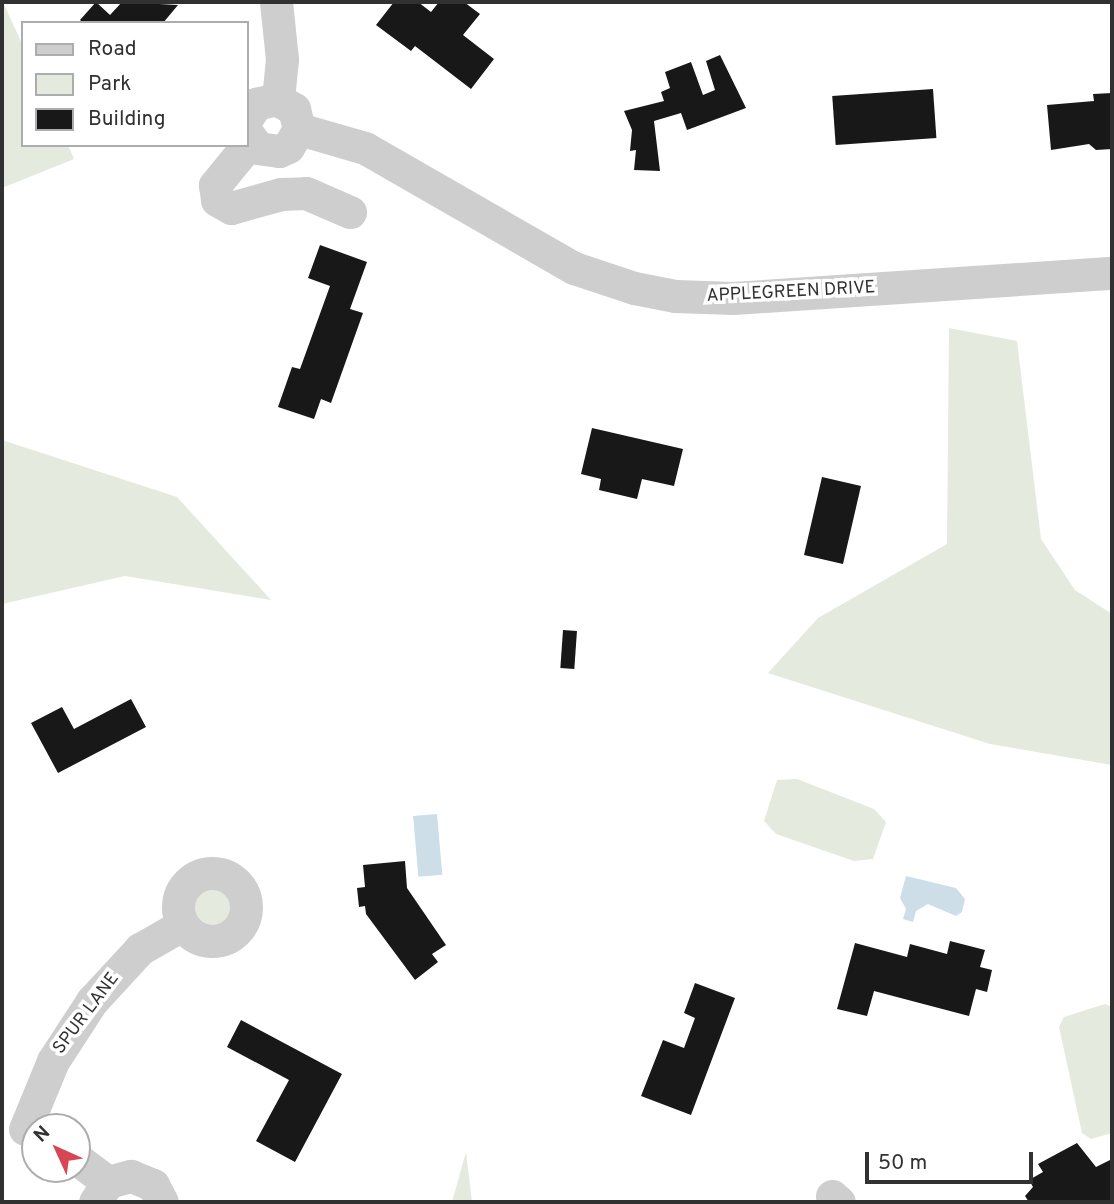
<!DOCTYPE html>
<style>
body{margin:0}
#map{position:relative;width:1114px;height:1204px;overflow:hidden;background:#fff;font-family:Overpass,sans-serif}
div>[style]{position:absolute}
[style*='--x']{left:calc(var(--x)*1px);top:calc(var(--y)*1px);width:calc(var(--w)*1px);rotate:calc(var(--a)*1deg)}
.green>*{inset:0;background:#e4eade}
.round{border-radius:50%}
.water>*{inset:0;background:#cddee8;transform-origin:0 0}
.building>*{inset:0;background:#181818;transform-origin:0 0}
.minor>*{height:33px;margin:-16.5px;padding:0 16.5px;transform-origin:16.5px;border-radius:16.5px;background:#cecece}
.minor>.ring{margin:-16.5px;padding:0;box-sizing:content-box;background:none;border:33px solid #cecece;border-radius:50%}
span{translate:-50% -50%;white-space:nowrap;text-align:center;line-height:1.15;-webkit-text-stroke:7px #fff;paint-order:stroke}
.street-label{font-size:18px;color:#313131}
.frame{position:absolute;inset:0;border:4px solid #313131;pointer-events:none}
.legend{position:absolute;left:21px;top:21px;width:228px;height:126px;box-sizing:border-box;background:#fff;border:2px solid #adadad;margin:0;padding:9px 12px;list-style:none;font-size:21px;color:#313131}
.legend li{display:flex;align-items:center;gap:14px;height:35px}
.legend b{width:35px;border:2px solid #adadad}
.north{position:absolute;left:21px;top:1113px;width:70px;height:70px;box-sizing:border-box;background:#fff;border:2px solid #adadad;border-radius:50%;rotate:315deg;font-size:19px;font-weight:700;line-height:28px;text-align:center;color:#313131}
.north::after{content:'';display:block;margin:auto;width:24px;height:32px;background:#d64653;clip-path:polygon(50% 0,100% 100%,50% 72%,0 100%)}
.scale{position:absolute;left:865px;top:1152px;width:168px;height:32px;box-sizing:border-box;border:4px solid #313131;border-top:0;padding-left:9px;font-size:21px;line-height:24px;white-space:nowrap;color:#313131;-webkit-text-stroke:5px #fff;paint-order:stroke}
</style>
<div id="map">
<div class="green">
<i style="clip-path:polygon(3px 2px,23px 46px,23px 145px,68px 145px,74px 159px,2px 188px)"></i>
<i style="clip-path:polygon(949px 328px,1017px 341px,1041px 539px,1075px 590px,1112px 614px,1112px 765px,990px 744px,768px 673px,818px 618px,947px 544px)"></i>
<i style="clip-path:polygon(2px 440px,177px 497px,271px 600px,125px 576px,2px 604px)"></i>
<i style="clip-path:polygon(797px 779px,874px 809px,886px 822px,873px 859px,854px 861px,776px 834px,764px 821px,777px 780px)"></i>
<i class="round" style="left:192px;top:887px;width:40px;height:40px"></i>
<i style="clip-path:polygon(1105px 1004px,1112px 1007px,1112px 1133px,1091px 1139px,1082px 1133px,1059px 1027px,1064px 1017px)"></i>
<i style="clip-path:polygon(466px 1152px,472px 1202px,452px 1202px)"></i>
</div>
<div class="water">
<i style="left:437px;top:814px;width:61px;height:24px;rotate:85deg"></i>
<i style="clip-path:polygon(906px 876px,956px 888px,965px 899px,962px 912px,956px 916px,928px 904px,916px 911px,913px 922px,903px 919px,906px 909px,900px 898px)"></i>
</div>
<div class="building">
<i style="clip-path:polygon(96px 2px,110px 15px,122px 2px,178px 5px,163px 23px,83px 23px,80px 20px)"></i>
<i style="clip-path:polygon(394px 2px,418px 2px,431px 12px,439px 2px,464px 2px,480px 14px,463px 35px,494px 59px,471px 89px,415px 46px,411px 51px,376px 25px)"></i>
<i style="clip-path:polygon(720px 55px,746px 108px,687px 130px,681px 113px,654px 121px,660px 171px,634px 170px,636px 150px,630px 151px,632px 130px,624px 111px,664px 101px,661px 92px,670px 88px,665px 72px,691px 62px,703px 95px,715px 90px,706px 61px)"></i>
<i style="left:933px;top:89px;width:49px;height:101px;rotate:86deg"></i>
<i style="clip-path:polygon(1112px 93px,1112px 149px,1096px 150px,1089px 144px,1051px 150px,1047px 105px,1094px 101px,1093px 94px)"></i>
<i style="clip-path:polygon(320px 245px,367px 262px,350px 309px,363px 313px,331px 403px,321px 399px,314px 419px,278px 407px,292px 367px,300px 369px,330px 286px,308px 278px)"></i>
<i style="clip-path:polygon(592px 428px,683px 449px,674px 486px,642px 479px,637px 499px,599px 490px,601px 479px,581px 474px)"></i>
<i style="left:822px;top:477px;width:40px;height:80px;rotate:13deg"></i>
<i style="left:563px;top:630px;width:14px;height:38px;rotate:4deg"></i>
<i style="clip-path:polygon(131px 699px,146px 727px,58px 773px,31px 723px,62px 707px,74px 729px)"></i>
<i style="clip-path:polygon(405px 861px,407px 888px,446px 945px,432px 954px,438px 962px,415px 980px,366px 914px,365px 906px,359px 907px,357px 888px,365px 887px,363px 865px)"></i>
<i style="clip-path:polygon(950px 941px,985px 950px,980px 967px,992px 970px,987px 992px,976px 989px,969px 1016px,874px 991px,867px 1016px,837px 1009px,855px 943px,907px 957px,910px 944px,947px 954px)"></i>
<i style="clip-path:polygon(695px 983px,735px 998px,691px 1115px,641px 1096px,663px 1040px,684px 1048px,695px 1018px,684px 1013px)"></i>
<i style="clip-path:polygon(241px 1020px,342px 1074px,295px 1162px,256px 1141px,289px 1080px,227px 1047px)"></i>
<i style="clip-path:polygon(1077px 1143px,1096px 1167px,1112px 1159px,1112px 1202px,1029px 1202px,1025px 1196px,1033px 1187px,1029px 1180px,1043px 1172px,1038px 1164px)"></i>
</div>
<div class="minor">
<i style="--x:276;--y:2;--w:57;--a:84"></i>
<i style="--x:282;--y:59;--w:40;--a:95.7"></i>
<i style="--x:247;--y:118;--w:17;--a:-57"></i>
<i style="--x:256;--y:104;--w:21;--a:-14"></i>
<i style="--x:276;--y:99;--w:21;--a:29"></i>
<i style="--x:294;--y:109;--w:21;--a:76"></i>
<i style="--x:299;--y:129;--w:21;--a:121"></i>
<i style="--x:288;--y:147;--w:10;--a:156"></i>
<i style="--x:279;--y:151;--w:21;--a:-172"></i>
<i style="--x:258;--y:148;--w:19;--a:-126"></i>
<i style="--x:299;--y:129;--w:69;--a:16.1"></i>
<i style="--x:365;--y:148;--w:241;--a:29.9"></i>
<i style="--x:574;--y:268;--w:63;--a:18.4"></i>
<i style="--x:634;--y:288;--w:42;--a:11"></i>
<i style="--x:675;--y:296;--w:58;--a:2"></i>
<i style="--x:733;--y:298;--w:380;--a:-3.8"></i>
<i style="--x:251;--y:141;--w:57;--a:129.3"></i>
<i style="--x:215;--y:185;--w:15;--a:82"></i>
<i style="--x:217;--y:200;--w:16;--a:30"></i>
<i style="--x:231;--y:208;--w:52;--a:-15.6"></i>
<i style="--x:281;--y:194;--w:25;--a:-2"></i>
<i style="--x:306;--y:193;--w:48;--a:23.4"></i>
<i class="ring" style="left:178px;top:873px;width:35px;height:35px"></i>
<i style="--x:25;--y:1129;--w:74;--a:-67.6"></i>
<i style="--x:53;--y:1061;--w:72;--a:-57"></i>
<i style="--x:92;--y:1001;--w:71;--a:-47.3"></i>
<i style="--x:140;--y:949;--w:48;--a:-29.7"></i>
<i style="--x:77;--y:1159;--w:39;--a:37"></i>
<i style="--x:832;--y:1196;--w:9;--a:41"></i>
<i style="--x:95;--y:1202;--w:24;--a:-57"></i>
<i style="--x:108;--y:1182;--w:24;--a:-15"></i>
<i style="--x:131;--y:1176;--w:24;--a:22"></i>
<i style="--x:153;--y:1185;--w:19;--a:62"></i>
</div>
<div class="street-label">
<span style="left:791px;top:293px;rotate:-3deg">APPLEGREEN DRIVE</span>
<span style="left:87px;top:1014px;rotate:-53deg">SPUR LANE</span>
</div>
<div class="frame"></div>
<ul class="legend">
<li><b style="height:9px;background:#cecece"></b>Road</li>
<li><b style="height:19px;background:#e4eade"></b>Park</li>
<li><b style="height:19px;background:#181818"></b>Building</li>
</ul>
<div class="north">N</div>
<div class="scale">50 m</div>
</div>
